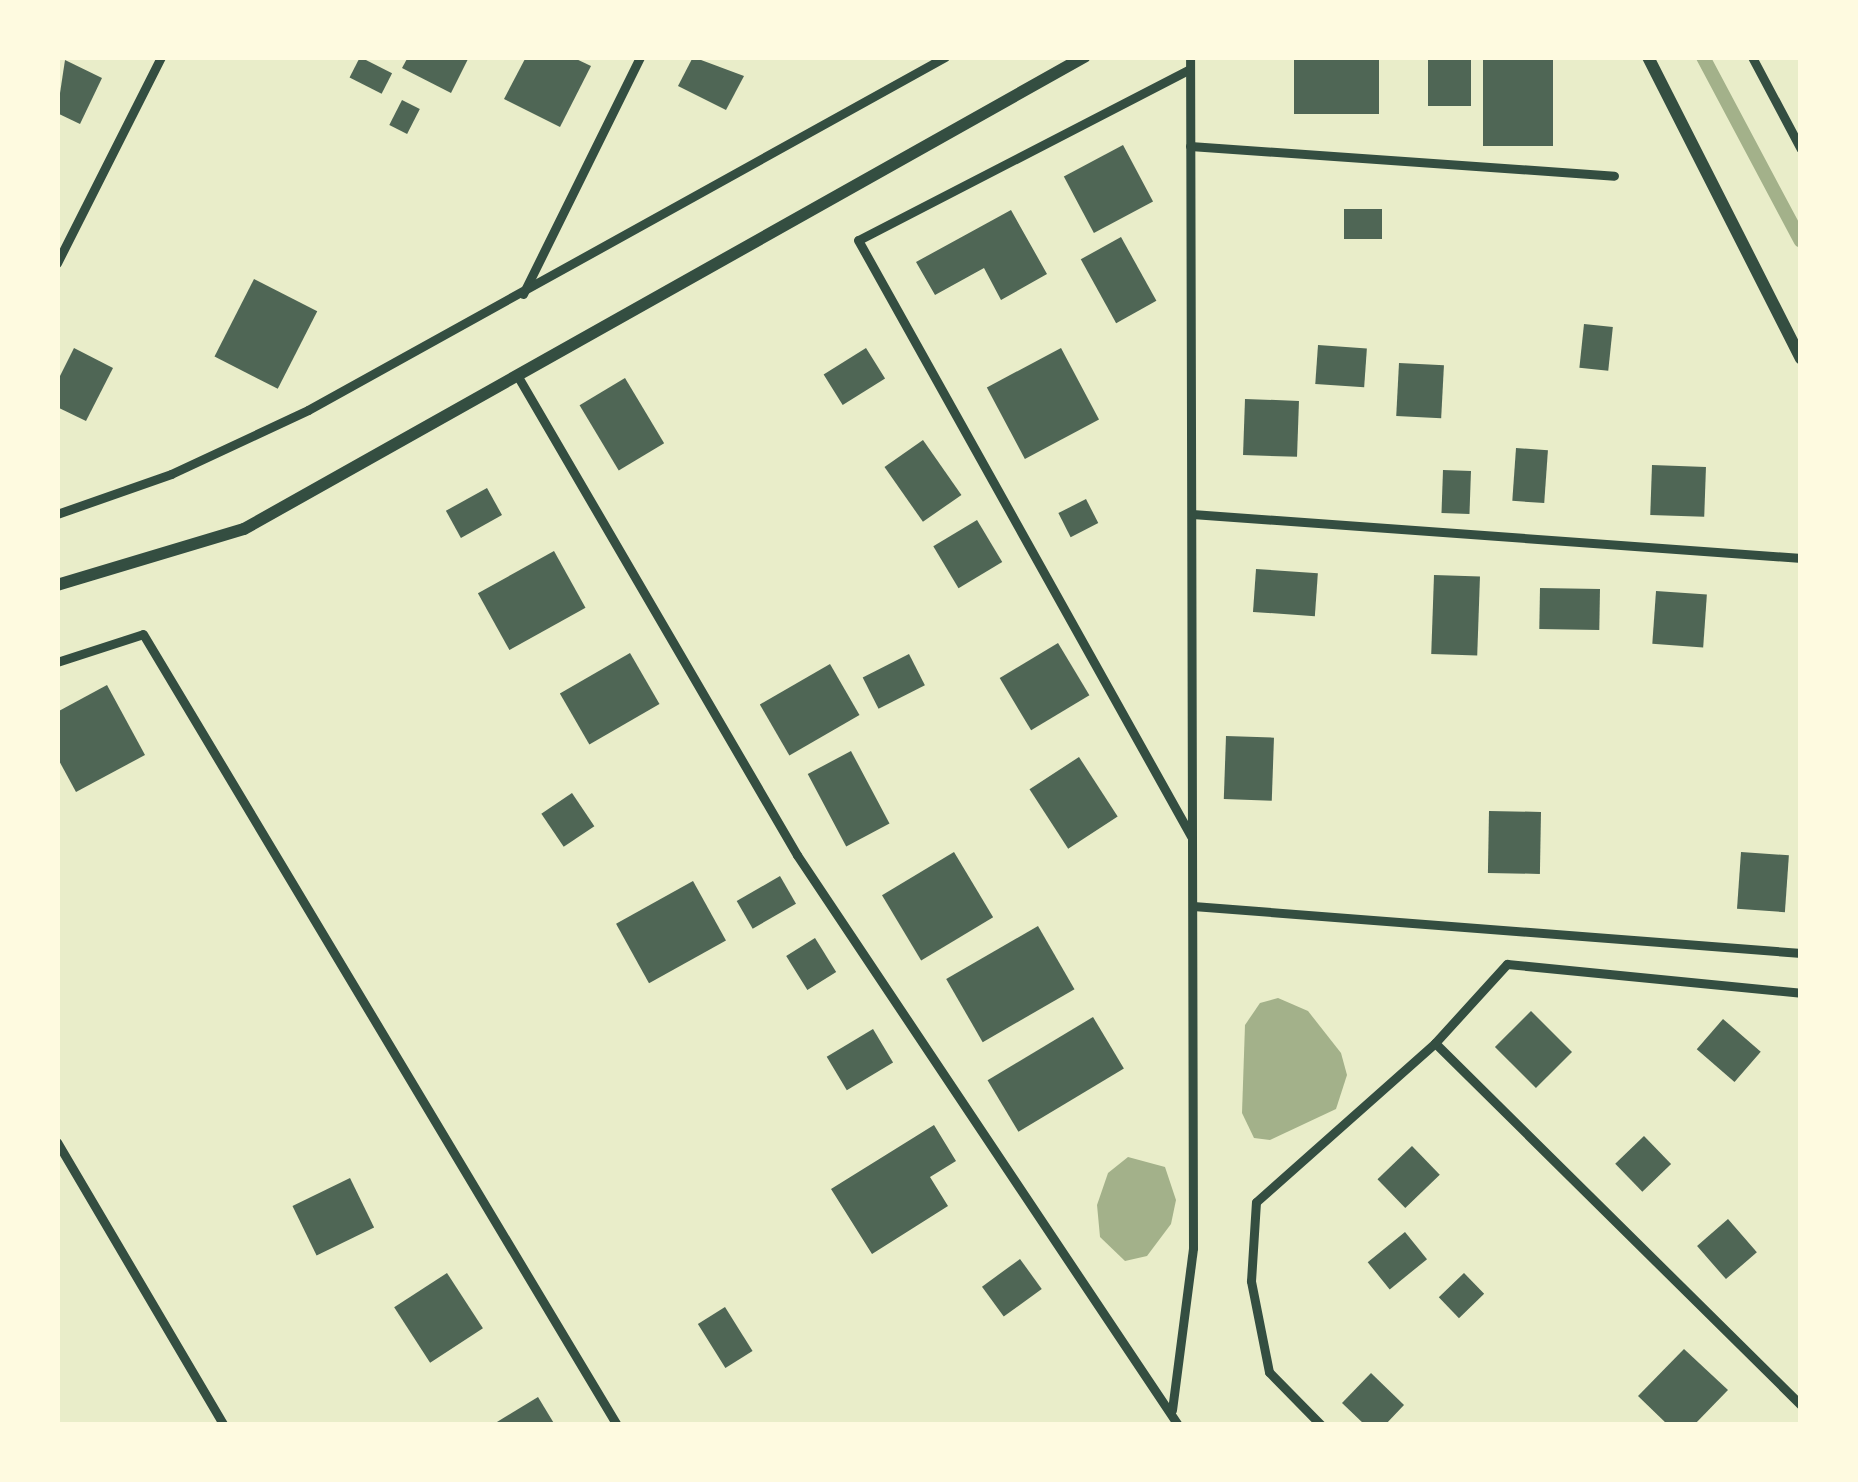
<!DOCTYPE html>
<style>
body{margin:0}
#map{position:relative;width:1858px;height:1482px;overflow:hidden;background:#e9edc9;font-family:Raleway,sans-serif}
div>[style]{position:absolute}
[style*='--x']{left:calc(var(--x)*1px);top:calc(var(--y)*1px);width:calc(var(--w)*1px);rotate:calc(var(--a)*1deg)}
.water>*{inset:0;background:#a3b18a}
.stream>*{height:14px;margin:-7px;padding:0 7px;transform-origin:7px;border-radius:7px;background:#a3b18a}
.building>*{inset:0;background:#4f6655;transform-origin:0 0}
.service>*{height:9px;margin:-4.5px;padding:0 4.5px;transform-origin:4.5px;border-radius:4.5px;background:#344e41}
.minor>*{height:12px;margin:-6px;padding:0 6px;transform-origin:6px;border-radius:6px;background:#344e41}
span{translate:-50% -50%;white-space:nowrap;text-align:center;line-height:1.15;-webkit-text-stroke:12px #fefae0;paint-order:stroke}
.frame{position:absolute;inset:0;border:60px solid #fefae0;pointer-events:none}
</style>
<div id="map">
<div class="water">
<i style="clip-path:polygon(1278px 998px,1308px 1011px,1341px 1053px,1347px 1075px,1336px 1109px,1270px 1140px,1254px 1138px,1242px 1113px,1245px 1025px,1260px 1003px)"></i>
<i style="clip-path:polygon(1128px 1157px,1165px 1167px,1176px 1200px,1171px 1224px,1147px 1256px,1125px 1261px,1100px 1237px,1097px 1205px,1108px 1173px)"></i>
</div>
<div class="stream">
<i style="--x:1703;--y:57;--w:208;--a:62"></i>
</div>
<div class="building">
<i style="left:360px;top:57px;width:36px;height:23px;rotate:27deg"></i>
<i style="clip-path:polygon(408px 57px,469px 57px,451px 93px,402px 68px)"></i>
<i style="clip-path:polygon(526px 57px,572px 57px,591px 66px,560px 127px,504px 99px)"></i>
<i style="clip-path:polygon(693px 57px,744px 76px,726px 110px,678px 86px)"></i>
<i style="left:1294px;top:57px;width:85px;height:57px"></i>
<i style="left:1428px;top:57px;width:43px;height:49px"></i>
<i style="left:1483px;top:57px;width:70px;height:89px"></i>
<i style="clip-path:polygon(65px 60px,102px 78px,80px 124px,57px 113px)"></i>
<i style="left:402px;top:100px;width:20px;height:28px;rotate:27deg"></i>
<i style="left:1123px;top:145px;width:64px;height:67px;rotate:62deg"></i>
<i style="left:1344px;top:209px;width:38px;height:30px"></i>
<i style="clip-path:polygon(1011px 210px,1047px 274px,1001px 300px,984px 268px,935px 295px,916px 262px)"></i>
<i style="left:1121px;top:237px;width:73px;height:46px;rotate:61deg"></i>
<i style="left:254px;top:279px;width:71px;height:87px;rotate:27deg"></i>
<i style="left:1584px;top:324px;width:29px;height:44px;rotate:6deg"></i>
<i style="left:1318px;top:345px;width:49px;height:39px;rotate:4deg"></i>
<i style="clip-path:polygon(74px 348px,113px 368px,86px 421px,57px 407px,57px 382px)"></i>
<i style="left:866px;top:348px;width:36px;height:50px;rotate:58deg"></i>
<i style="left:1061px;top:348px;width:81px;height:84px;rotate:62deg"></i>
<i style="left:1399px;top:363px;width:45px;height:53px;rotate:3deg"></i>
<i style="left:625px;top:378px;width:76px;height:53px;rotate:59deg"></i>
<i style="left:1245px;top:399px;width:54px;height:56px;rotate:2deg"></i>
<i style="left:923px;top:440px;width:67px;height:47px;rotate:55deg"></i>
<i style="left:1516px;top:448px;width:32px;height:53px;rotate:4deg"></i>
<i style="left:1652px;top:465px;width:54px;height:50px;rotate:2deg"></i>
<i style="left:1443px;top:470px;width:28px;height:43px;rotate:2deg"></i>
<i style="left:487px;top:488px;width:31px;height:47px;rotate:61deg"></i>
<i style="left:1086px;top:499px;width:27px;height:31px;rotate:63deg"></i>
<i style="left:977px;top:520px;width:49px;height:51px;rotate:59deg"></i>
<i style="left:554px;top:551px;width:65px;height:87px;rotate:61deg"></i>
<i style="left:1256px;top:569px;width:62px;height:43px;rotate:4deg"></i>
<i style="left:1434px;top:575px;width:46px;height:79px;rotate:2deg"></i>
<i style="left:1540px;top:588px;width:60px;height:41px;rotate:1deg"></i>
<i style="left:1656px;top:591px;width:51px;height:53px;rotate:4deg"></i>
<i style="left:1058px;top:643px;width:61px;height:68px;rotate:59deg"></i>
<i style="left:630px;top:653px;width:59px;height:81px;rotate:60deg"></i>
<i style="left:909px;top:654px;width:35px;height:52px;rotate:63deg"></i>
<i style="left:830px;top:664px;width:59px;height:81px;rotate:60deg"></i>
<i style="clip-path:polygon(107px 685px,145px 755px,76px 792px,57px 757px,57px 712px)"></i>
<i style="left:1226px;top:736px;width:48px;height:63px;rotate:2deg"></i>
<i style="left:851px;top:751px;width:82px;height:49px;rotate:62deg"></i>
<i style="left:1079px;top:757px;width:71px;height:59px;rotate:57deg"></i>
<i style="left:572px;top:793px;width:40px;height:37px;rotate:56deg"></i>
<i style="left:1489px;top:811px;width:52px;height:62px;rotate:1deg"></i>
<i style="left:954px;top:852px;width:76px;height:84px;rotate:59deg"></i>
<i style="left:1741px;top:852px;width:48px;height:57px;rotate:4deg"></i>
<i style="left:780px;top:876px;width:32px;height:50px;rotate:60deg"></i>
<i style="left:693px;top:881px;width:68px;height:88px;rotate:61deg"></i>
<i style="left:1038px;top:926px;width:73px;height:106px;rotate:60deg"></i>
<i style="left:815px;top:938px;width:40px;height:34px;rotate:58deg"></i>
<i style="left:1531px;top:1011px;width:58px;height:51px;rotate:45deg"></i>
<i style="left:1093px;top:1017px;width:60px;height:123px;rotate:59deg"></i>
<i style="left:1723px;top:1019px;width:50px;height:40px;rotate:41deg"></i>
<i style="left:873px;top:1029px;width:39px;height:54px;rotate:59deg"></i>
<i style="clip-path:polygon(934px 1125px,956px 1161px,930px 1177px,948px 1206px,872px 1254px,831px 1189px)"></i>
<i style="left:1644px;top:1136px;width:39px;height:40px;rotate:46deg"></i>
<i style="left:1412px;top:1146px;width:40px;height:48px;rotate:46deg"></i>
<i style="left:350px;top:1178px;width:55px;height:64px;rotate:64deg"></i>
<i style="left:1728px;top:1219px;width:44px;height:41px;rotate:49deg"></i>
<i style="left:1405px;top:1232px;width:35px;height:48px;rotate:51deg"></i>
<i style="left:1020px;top:1259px;width:37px;height:47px;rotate:54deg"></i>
<i style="left:447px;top:1273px;width:66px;height:63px;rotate:57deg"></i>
<i style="left:1464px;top:1273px;width:29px;height:35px;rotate:46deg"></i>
<i style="left:725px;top:1307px;width:52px;height:32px;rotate:58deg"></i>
<i style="clip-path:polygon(1684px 1349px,1728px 1390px,1694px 1425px,1668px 1425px,1638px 1396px)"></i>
<i style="clip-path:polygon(1371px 1373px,1404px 1405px,1385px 1425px,1365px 1425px,1342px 1403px)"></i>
<i style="clip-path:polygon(538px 1397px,555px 1425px,492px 1425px)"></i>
</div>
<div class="service">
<i style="--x:1752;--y:57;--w:104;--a:62"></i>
<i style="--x:1190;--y:69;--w:373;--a:152.7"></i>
<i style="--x:858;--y:240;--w:683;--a:60.81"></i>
<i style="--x:1190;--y:146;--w:425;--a:4"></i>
<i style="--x:57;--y:263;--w:231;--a:-63.2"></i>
<i style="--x:523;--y:294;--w:264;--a:-63.7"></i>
<i style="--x:517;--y:375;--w:556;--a:59.74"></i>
<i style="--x:797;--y:855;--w:686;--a:56.24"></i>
<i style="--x:57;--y:514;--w:121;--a:-19.3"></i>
<i style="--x:171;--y:474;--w:151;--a:-25"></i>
<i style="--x:308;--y:410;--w:728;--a:-28.99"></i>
<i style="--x:1192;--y:514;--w:611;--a:4.13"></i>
<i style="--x:57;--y:662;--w:90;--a:-18"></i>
<i style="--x:143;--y:634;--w:922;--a:59.07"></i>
<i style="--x:1193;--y:906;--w:610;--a:4.42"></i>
<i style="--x:1435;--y:1043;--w:515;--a:44.69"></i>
<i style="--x:57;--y:1142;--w:329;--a:59.5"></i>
<i style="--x:1172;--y:1410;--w:163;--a:-82.6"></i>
<i style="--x:1193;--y:1248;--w:1191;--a:-90.14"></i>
<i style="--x:1321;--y:1425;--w:74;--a:-134.5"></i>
<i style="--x:1269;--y:1372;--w:93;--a:-101.2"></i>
<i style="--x:1251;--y:1281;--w:79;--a:-86.4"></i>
<i style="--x:1256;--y:1202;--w:239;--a:-41.6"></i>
<i style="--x:1435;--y:1043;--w:107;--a:-47.7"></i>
<i style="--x:1507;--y:964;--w:295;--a:5.6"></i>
</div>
<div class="minor">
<i style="--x:1648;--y:57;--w:338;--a:63.1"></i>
<i style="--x:57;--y:585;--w:195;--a:-16.7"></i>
<i style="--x:244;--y:529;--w:964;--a:-29.33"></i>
</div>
<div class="frame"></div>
</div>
